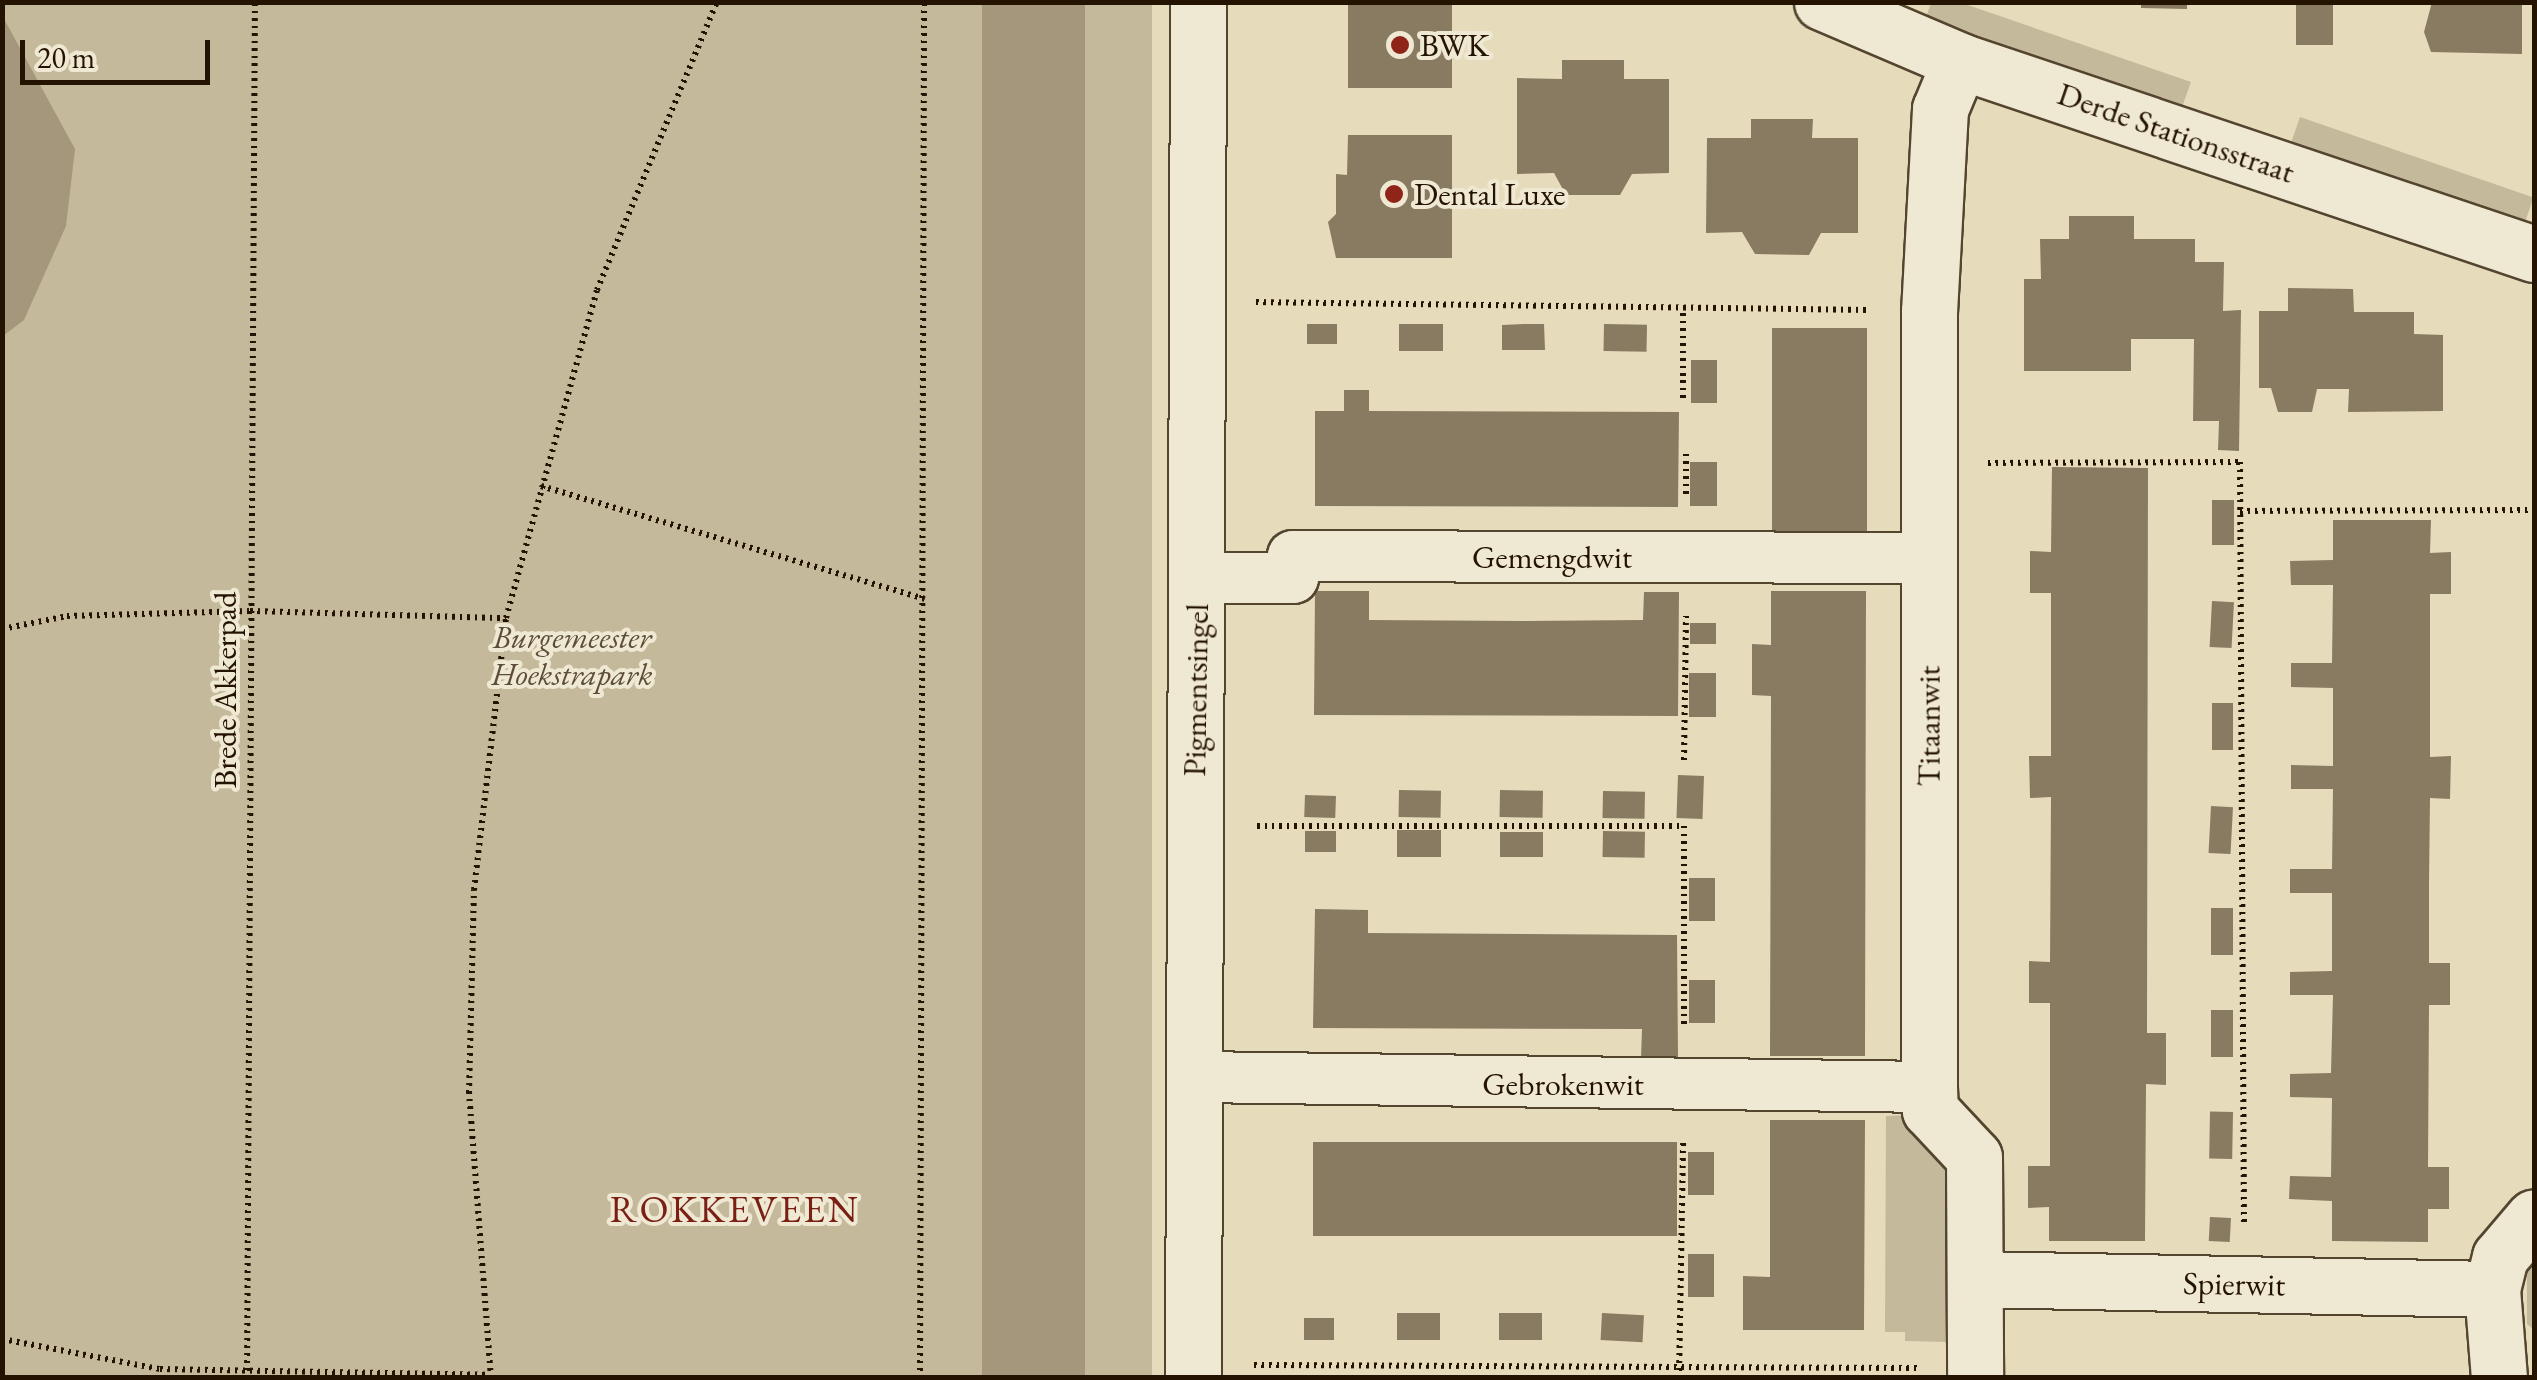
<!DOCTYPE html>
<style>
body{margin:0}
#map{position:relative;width:2537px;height:1380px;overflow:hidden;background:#e6dbbb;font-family:"EB Garamond",serif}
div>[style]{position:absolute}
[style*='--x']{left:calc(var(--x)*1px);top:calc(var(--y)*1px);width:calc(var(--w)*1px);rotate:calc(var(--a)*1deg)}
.green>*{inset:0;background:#c5b99b;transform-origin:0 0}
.water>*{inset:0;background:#a4977b;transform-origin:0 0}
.building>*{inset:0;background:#897b61;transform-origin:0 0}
.path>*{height:6px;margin-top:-3px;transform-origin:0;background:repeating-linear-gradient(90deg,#241300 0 2.5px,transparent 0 7.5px)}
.roads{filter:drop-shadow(2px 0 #54452f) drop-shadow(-2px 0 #54452f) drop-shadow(0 2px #54452f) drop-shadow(0 -2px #54452f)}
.pedestrian>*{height:50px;margin:-25px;padding:0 25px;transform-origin:25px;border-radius:25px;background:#efe8d3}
.minor>*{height:55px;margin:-27.5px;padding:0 27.5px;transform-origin:27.5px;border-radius:27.5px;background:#efe8d3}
.dots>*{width:28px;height:28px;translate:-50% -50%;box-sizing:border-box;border:5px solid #efe8d3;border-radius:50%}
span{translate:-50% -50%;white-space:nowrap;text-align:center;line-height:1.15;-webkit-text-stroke:8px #efe8d3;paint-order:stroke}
.poi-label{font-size:32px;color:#241300}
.left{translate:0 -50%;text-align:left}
.street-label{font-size:32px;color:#241300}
.park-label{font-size:32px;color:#5c4d36;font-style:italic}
.quarter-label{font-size:38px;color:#7a1f14;letter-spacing:2.5px}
.frame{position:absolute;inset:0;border:5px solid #241300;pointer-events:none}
.scale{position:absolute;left:20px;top:40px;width:190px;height:45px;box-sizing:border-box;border:5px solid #241300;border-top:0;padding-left:12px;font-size:30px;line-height:35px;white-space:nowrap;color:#241300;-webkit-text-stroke:8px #efe8d3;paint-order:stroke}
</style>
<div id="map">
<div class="green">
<i style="left:2px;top:3px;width:1150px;height:1374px"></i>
<i style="clip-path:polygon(1931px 3px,1962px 3px,2191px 82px,2181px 110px,1925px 20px)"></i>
<i style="left:2300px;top:117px;width:247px;height:30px;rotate:19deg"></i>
<i style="clip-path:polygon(1907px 1115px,1907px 1130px,1949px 1170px,1948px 1342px,1905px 1341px,1905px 1332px,1885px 1332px,1886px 1116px)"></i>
<i style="clip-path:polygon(2534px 1257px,2534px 1330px,2527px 1324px,2527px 1265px)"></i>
</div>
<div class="water">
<i style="left:982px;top:3px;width:103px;height:1374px"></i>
<i style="clip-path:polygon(3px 17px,75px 149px,66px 226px,24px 320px,3px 336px)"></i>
</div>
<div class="building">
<i style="left:1348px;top:2px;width:104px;height:86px"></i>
<i style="clip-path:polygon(2141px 2px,2187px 2px,2187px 9px,2141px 8px)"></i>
<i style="left:2296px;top:2px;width:37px;height:43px"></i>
<i style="clip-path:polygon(2432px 2px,2522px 2px,2522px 54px,2431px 52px,2424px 32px)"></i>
<i style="clip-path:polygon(1562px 60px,1624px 60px,1624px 79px,1669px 79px,1669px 173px,1632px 174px,1620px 195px,1566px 195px,1554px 173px,1517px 174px,1517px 78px,1562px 79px)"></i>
<i style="clip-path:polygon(1751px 119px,1813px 119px,1812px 138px,1858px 138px,1858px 233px,1821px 233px,1809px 255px,1755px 254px,1742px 232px,1706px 233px,1707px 138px,1751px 138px)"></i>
<i style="clip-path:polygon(1348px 135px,1452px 135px,1452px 258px,1336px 258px,1328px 222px,1336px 214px,1336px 174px,1347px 175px)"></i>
<i style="clip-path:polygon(2069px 216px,2134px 216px,2134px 239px,2195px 239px,2195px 262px,2224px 262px,2223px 311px,2241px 310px,2239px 451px,2218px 450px,2219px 421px,2193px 421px,2194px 339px,2131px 339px,2131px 371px,2024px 371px,2024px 279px,2041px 279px,2040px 239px,2069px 239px)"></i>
<i style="clip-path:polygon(2288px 288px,2353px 289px,2354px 312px,2414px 312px,2414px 334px,2443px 335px,2443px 411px,2348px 412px,2349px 389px,2317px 389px,2312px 412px,2278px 412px,2271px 388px,2259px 388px,2259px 311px,2288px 311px)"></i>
<i style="left:1307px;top:324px;width:30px;height:20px"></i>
<i style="left:1399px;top:324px;width:44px;height:27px"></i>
<i style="clip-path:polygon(1524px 324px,1544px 324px,1545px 350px,1502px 350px,1502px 325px)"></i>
<i style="left:1604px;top:324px;width:43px;height:27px;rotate:1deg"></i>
<i style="left:1772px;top:328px;width:95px;height:210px"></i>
<i style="left:1691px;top:360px;width:26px;height:43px"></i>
<i style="clip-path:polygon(1344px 390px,1369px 390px,1369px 411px,1679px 412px,1678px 507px,1315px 506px,1315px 411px,1344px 411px)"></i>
<i style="left:1717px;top:462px;width:44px;height:27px;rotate:90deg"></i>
<i style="clip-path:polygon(2052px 467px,2148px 468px,2147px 1033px,2166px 1033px,2166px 1085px,2146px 1084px,2145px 1241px,2049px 1241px,2049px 1207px,2028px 1208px,2028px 1166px,2050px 1166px,2050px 1003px,2029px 1003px,2029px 961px,2050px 962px,2051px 797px,2030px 798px,2029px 756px,2051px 756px,2051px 593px,2030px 593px,2030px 551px,2051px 552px)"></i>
<i style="left:2212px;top:500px;width:22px;height:45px"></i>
<i style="clip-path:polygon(2333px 520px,2431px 520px,2430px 553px,2451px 552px,2451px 594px,2430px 594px,2430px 757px,2451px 756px,2450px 799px,2430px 798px,2429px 883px,2429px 963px,2450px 963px,2450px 1005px,2429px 1005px,2428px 1167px,2449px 1167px,2449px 1209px,2428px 1209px,2428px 1242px,2332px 1241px,2332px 1201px,2289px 1199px,2290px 1176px,2331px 1177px,2332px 1098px,2290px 1097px,2290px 1074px,2331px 1073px,2333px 995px,2290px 995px,2290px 972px,2332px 971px,2332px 893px,2290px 893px,2290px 869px,2332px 869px,2333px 789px,2291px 789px,2291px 765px,2333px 766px,2333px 688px,2291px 687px,2291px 663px,2332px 663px,2333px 585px,2291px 585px,2290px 561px,2333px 560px)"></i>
<i style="clip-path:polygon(1315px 591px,1369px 591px,1369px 620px,1523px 621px,1643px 620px,1644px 592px,1679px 592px,1678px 716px,1314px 715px)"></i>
<i style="clip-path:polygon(1771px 591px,1866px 591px,1865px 1056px,1770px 1056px,1771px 696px,1752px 695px,1752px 644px,1771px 645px)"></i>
<i style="left:2212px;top:601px;width:22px;height:46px;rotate:3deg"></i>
<i style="left:1690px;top:623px;width:26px;height:21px"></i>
<i style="left:1716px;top:673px;width:44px;height:27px;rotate:90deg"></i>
<i style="left:2212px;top:703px;width:21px;height:47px"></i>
<i style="left:1678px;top:775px;width:26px;height:43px;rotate:2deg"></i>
<i style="left:1399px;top:790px;width:42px;height:27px;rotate:1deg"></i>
<i style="left:1500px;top:790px;width:43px;height:27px;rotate:1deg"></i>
<i style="left:1603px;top:791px;width:42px;height:27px;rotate:1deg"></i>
<i style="left:1305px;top:795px;width:31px;height:22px;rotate:2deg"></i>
<i style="left:2211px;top:806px;width:22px;height:47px;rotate:3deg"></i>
<i style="left:1397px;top:830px;width:44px;height:27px"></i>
<i style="left:1305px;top:831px;width:31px;height:21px"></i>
<i style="left:1603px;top:831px;width:42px;height:26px;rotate:1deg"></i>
<i style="left:1500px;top:832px;width:43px;height:25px"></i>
<i style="left:1689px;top:878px;width:26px;height:43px"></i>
<i style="left:2211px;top:908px;width:22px;height:47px"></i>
<i style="clip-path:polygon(1315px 909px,1368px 910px,1368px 933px,1677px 935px,1678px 1058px,1641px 1058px,1642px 1029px,1313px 1028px)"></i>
<i style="left:1689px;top:980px;width:26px;height:43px"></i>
<i style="left:2211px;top:1010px;width:22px;height:47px"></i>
<i style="left:2233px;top:1112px;width:47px;height:23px;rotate:91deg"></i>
<i style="clip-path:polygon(1770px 1120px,1865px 1120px,1864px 1330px,1743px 1330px,1743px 1276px,1770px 1277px)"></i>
<i style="left:1313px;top:1142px;width:364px;height:94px"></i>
<i style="left:1688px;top:1152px;width:26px;height:43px"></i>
<i style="left:2210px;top:1217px;width:21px;height:24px;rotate:3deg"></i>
<i style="left:1688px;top:1254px;width:26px;height:43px"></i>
<i style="left:1397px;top:1313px;width:43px;height:27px"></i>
<i style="left:1542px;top:1313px;width:27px;height:43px;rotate:90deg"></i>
<i style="left:1602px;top:1313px;width:42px;height:27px;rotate:3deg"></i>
<i style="left:1334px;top:1318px;width:22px;height:30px;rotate:90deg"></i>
</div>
<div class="path">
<i style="--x:1256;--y:302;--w:612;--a:0.75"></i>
<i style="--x:1683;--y:398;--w:90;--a:-90"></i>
<i style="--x:1686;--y:454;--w:45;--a:90"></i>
<i style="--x:1988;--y:463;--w:252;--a:-0.2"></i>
<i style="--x:2240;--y:462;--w:761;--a:89.7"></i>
<i style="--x:541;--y:486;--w:400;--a:16.4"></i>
<i style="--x:2240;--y:511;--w:294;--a:-0.2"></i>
<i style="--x:2;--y:629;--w:66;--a:-11.3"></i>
<i style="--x:67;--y:616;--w:183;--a:-1.6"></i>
<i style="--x:250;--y:611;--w:256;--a:1.6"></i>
<i style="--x:1684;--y:760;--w:144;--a:-89.2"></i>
<i style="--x:1257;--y:826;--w:427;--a:0"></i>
<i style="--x:1684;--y:826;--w:200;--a:90"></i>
<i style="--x:2;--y:1339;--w:161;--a:10.8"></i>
<i style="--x:160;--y:1369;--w:330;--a:1"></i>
<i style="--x:1254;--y:1365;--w:663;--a:0.26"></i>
<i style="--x:247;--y:1378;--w:1376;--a:-89.67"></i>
<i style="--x:491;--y:1378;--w:286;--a:-94.4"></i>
<i style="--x:469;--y:1093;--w:203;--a:-88.6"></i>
<i style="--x:474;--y:890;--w:274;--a:-83.3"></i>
<i style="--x:506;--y:618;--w:340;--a:-74.5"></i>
<i style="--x:597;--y:290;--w:312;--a:-67.4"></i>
<i style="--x:920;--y:1378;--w:1376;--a:-89.83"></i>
<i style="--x:1679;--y:1378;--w:239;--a:-89"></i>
</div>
<div class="roads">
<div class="pedestrian">
<i style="--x:1198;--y:578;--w:95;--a:0"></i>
<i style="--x:1293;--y:578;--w:22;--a:-90"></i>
<i style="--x:1293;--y:556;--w:636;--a:0.18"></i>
<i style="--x:1196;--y:1077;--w:733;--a:0.78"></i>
</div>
<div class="minor">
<i style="--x:1822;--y:2;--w:150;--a:23.1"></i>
<i style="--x:1960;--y:61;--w:606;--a:18.58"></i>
<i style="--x:1960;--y:61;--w:52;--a:112.6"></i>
<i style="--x:1940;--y:109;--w:202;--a:93.1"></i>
<i style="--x:1929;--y:311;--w:776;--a:90"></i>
<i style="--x:1929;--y:1087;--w:23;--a:88"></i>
<i style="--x:1930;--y:1110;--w:64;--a:46.9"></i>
<i style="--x:1974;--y:1157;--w:221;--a:89.7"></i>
<i style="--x:1976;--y:1279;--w:516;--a:1.11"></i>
<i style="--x:1193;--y:1378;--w:1376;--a:-89.79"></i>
<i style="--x:2499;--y:1378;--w:89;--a:-94.5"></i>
<i style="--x:2492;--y:1289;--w:33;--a:-76"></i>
<i style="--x:2500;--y:1257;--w:52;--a:-49.6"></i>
</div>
</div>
<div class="dots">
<i style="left:1400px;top:45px;background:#8f2418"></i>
<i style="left:1394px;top:194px;background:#8f2418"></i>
</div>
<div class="poi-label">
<span class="left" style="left:1420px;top:45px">BWK</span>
<span class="left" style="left:1414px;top:194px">Dental Luxe</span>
</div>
<div class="street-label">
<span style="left:2176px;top:133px;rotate:19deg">Derde Stationsstraat</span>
<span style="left:1552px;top:557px">Gemengdwit</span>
<span style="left:225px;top:690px;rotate:-90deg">Brede Akkerpad</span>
<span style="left:1196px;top:690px;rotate:-89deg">Pigmentsingel</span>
<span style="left:1929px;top:726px;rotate:-90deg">Titaanwit</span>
<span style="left:1563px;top:1084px">Gebrokenwit</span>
<span style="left:2234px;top:1284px;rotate:1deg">Spierwit</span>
</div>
<div class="park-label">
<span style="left:572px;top:656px">Burgemeester<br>Hoekstrapark</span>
</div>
<div class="quarter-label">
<span style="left:735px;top:1209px">ROKKEVEEN</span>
</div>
<div class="frame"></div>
<div class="scale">20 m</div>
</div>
